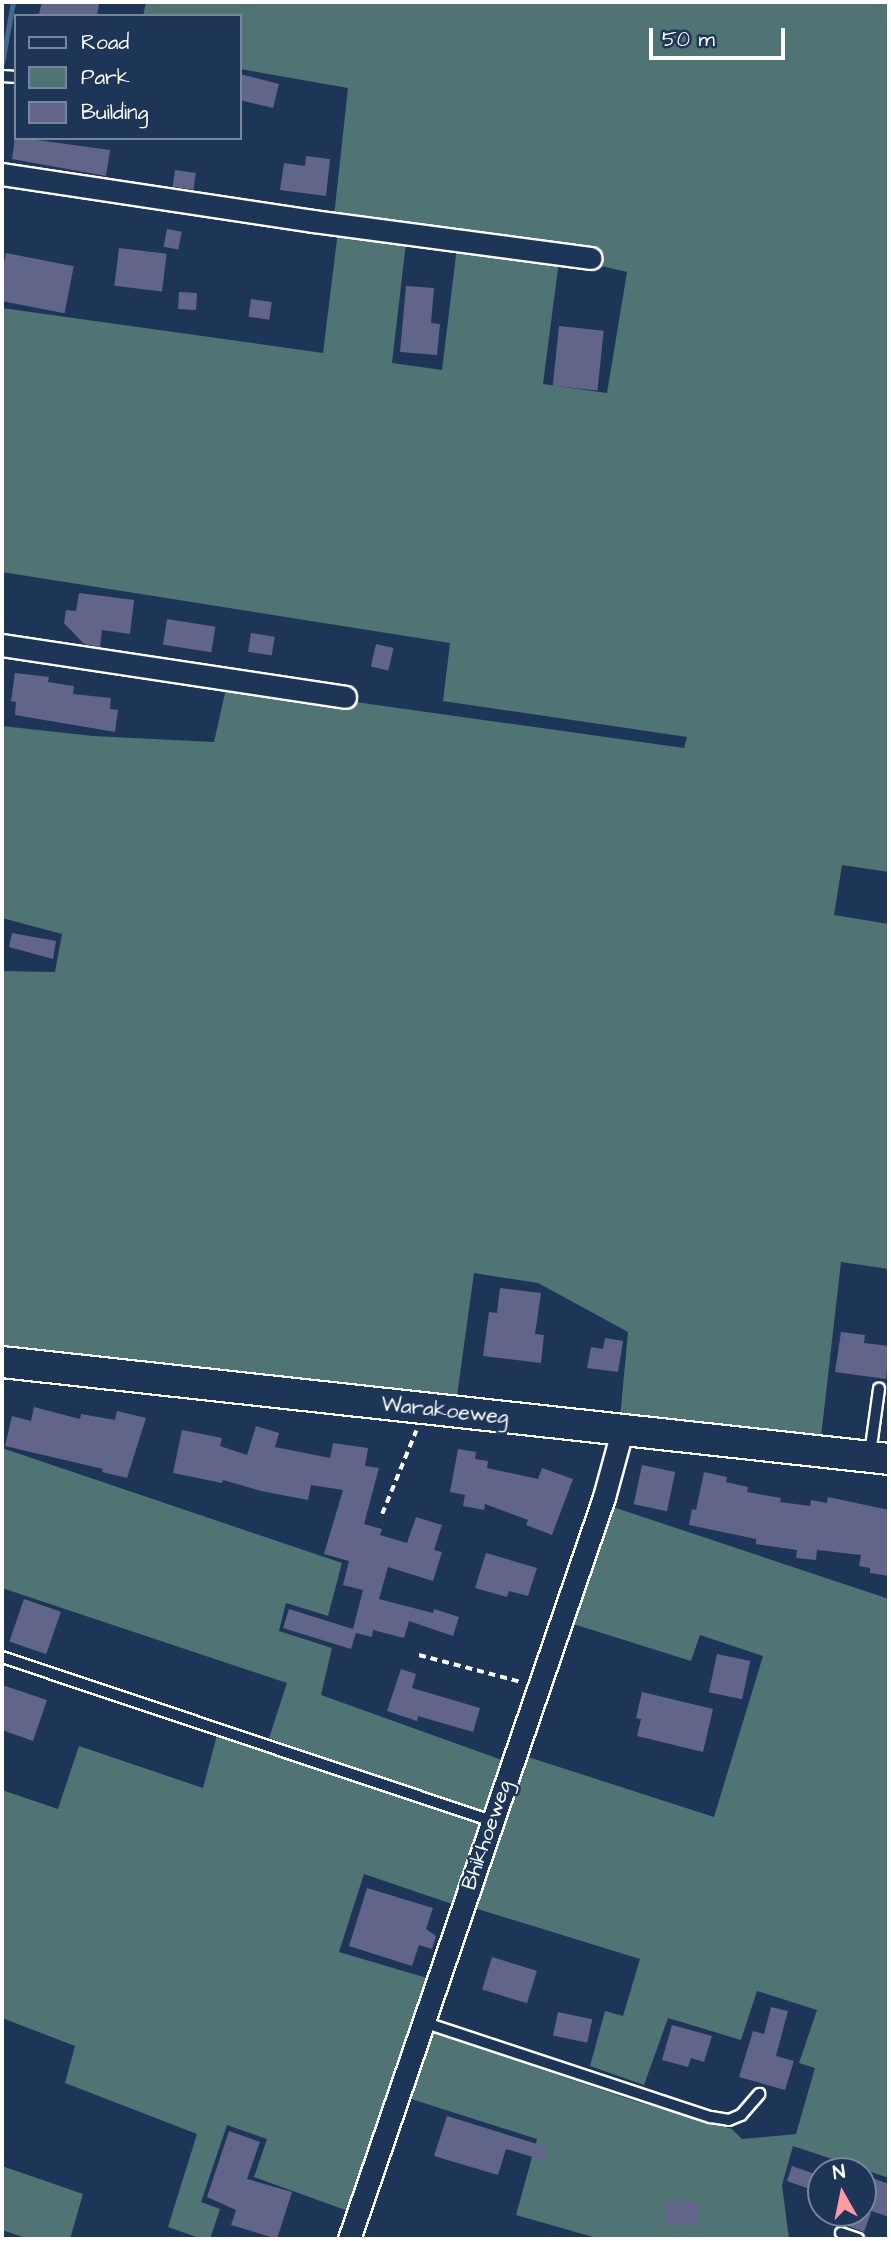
<!DOCTYPE html>
<style>
body{margin:0}
#map{position:relative;width:891px;height:2241px;overflow:hidden;background:#1d3557;font-family:"Architects Daughter",sans-serif}
div>[style]{position:absolute}
[style*='--x']{left:calc(var(--x)*1px);top:calc(var(--y)*1px);width:calc(var(--w)*1px);rotate:calc(var(--a)*1deg)}
.green>*{inset:0;background:#507373}
.stream>*{height:5px;margin:-2.5px;padding:0 2.5px;transform-origin:2.5px;border-radius:2.5px;background:#446b8b}
.building>*{inset:0;background:#61658a;transform-origin:0 0}
.path>*{height:3.5px;margin-top:-1.75px;transform-origin:0;background:repeating-linear-gradient(90deg,#fff 0 7px,transparent 0 12px)}
.roads{filter:drop-shadow(2px 0 #fff) drop-shadow(-2px 0 #fff) drop-shadow(0 2px #fff) drop-shadow(0 -2px #fff)}
.lane>*{height:10px;margin:-5px;padding:0 5px;transform-origin:5px;border-radius:5px;background:#1d3557}
.street>*{height:21px;margin:-10.5px;padding:0 10.5px;transform-origin:10.5px;border-radius:10.5px;background:#1d3557}
.secondary>*{height:30px;margin:-15px;padding:0 15px;transform-origin:15px;border-radius:15px;background:#1d3557}
span{translate:-50% -50%;white-space:nowrap;text-align:center;line-height:1.15;-webkit-text-stroke:5px #1d3557;paint-order:stroke}
.street-label{font-size:21px;color:#fff}
.frame{position:absolute;inset:0;border:4px solid #fff;pointer-events:none}
.legend{position:absolute;left:14px;top:14px;width:228px;height:126px;box-sizing:border-box;background:#1d3557;border:2px solid #77869a;margin:0;padding:9px 12px;list-style:none;font-size:21px;color:#fff}
.legend li{display:flex;align-items:center;gap:14px;height:35px}
.legend b{width:35px;border:2px solid #77869a}
.north{position:absolute;left:807px;top:2157px;width:70px;height:70px;box-sizing:border-box;background:#1d3557;border:2px solid #77869a;border-radius:50%;rotate:351deg;font-size:19px;font-weight:700;line-height:28px;text-align:center;color:#fff}
.north::after{content:'';display:block;margin:auto;width:24px;height:32px;background:#ff9aa2;clip-path:polygon(50% 0,100% 100%,50% 72%,0 100%)}
.scale{position:absolute;left:649px;top:28px;width:136px;height:32px;box-sizing:border-box;border:4px solid #fff;border-top:0;padding-left:9px;font-size:21px;line-height:24px;white-space:nowrap;color:#fff;-webkit-text-stroke:5px #1d3557;paint-order:stroke}
</style>
<div id="map">
<div class="green">
<i style="clip-path:polygon(146px 2px,889px 2px,889px 872px,842px 865px,834px 915px,889px 924px,889px 1269px,841px 1262px,821px 1437px,620px 1418px,628px 1332px,538px 1283px,474px 1273px,456px 1403px,2px 1353px,2px 971px,55px 972px,62px 934px,2px 918px,2px 726px,93px 736px,214px 742px,227px 684px,684px 748px,687px 737px,443px 701px,450px 643px,2px 572px,2px 308px,323px 353px,338px 231px,406px 243px,392px 363px,442px 370px,457px 247px,559px 261px,543px 384px,607px 393px,627px 272px,601px 266px,602px 253px,334px 216px,348px 88px,240px 69px,240px 16px,143px 16px)"></i>
<i style="clip-path:polygon(2px 1448px,342px 1563px,328px 1616px,286px 1603px,279px 1631px,332px 1648px,321px 1695px,502px 1760px,485px 1813px,269px 1738px,287px 1683px,2px 1588px)"></i>
<i style="clip-path:polygon(607px 1505px,889px 1599px,889px 2178px,793px 2146px,782px 2185px,789px 2239px,600px 2239px,516px 2215px,537px 2139px,405px 2097px,426px 2030px,635px 2101px,732px 2129px,742px 2139px,796px 2134px,815px 2068px,799px 2063px,817px 2010px,757px 1991px,741px 2040px,668px 2018px,644px 2085px,590px 2066px,605px 2011px,623px 2016px,640px 1959px,468px 1906px,522px 1755px,714px 1817px,763px 1656px,700px 1635px,691px 1661px,570px 1623px)"></i>
<i style="clip-path:polygon(217px 1735px,483px 1823px,455px 1905px,364px 1874px,339px 1952px,427px 1978px,348px 2211px,254px 2177px,267px 2139px,227px 2125px,201px 2202px,220px 2209px,210px 2239px,202px 2239px,168px 2227px,197px 2134px,65px 2083px,75px 2046px,2px 2018px,2px 1790px,58px 1809px,79px 1746px,203px 1788px)"></i>
<i style="clip-path:polygon(2px 2166px,83px 2194px,70px 2239px,29px 2239px,2px 2230px)"></i>
</div>
<div class="stream">
<i style="--x:2;--y:63;--w:62;--a:-79.8"></i>
</div>
<div class="building">
<i style="clip-path:polygon(42px 2px,92px 2px,99px 3px,97px 16px,48px 16px,39px 14px)"></i>
<i style="clip-path:polygon(240px 74px,279px 84px,273px 108px,240px 100px)"></i>
<i style="clip-path:polygon(15px 137px,110px 150px,106px 176px,12px 159px)"></i>
<i style="clip-path:polygon(306px 156px,330px 159px,326px 196px,280px 190px,284px 163px,305px 166px)"></i>
<i style="left:175px;top:170px;width:21px;height:17px;rotate:8deg"></i>
<i style="left:167px;top:229px;width:15px;height:18px;rotate:11deg"></i>
<i style="left:119px;top:248px;width:48px;height:38px;rotate:7deg"></i>
<i style="left:6px;top:253px;width:69px;height:48px;rotate:11deg"></i>
<i style="clip-path:polygon(406px 286px,434px 288px,431px 323px,440px 324px,437px 355px,400px 352px)"></i>
<i style="left:179px;top:292px;width:18px;height:17px;rotate:3deg"></i>
<i style="left:251px;top:299px;width:21px;height:18px;rotate:8deg"></i>
<i style="left:559px;top:326px;width:45px;height:60px;rotate:6deg"></i>
<i style="clip-path:polygon(79px 593px,134px 600px,130px 634px,102px 630px,100px 647px,84px 644px,64px 623px,66px 610px,76px 611px)"></i>
<i style="left:167px;top:619px;width:49px;height:26px;rotate:9deg"></i>
<i style="left:251px;top:633px;width:24px;height:19px;rotate:9deg"></i>
<i style="left:376px;top:644px;width:18px;height:23px;rotate:13deg"></i>
<i style="clip-path:polygon(15px 673px,49px 677px,48px 682px,74px 686px,73px 694px,111px 698px,110px 709px,118px 710px,115px 732px,15px 715px,16px 702px,11px 701px)"></i>
<i style="clip-path:polygon(12px 933px,56px 941px,53px 959px,9px 947px)"></i>
<i style="clip-path:polygon(500px 1288px,541px 1293px,535px 1334px,544px 1335px,541px 1363px,483px 1356px,489px 1312px,497px 1313px)"></i>
<i style="clip-path:polygon(841px 1332px,865px 1335px,864px 1343px,889px 1346px,886px 1379px,835px 1372px)"></i>
<i style="clip-path:polygon(605px 1338px,623px 1341px,618px 1372px,587px 1368px,591px 1347px,603px 1349px)"></i>
<i style="clip-path:polygon(34px 1407px,80px 1419px,81px 1414px,115px 1420px,117px 1411px,146px 1418px,127px 1478px,102px 1472px,103px 1469px,5px 1446px,12px 1416px,31px 1421px)"></i>
<i style="clip-path:polygon(256px 1426px,279px 1433px,275px 1447px,330px 1458px,333px 1443px,368px 1448px,365px 1466px,379px 1468px,364px 1524px,382px 1529px,380px 1535px,407px 1543px,416px 1517px,442px 1525px,434px 1550px,442px 1552px,433px 1581px,388px 1567px,379px 1599px,433px 1613px,434px 1609px,459px 1617px,453px 1636px,409px 1621px,404px 1638px,373px 1630px,372px 1637px,356px 1633px,351px 1649px,283px 1628px,289px 1609px,353px 1629px,363px 1590px,343px 1585px,349px 1561px,324px 1554px,343px 1490px,311px 1485px,308px 1500px,261px 1491px,223px 1480px,222px 1483px,173px 1473px,182px 1430px,222px 1438px,220px 1446px,247px 1455px)"></i>
<i style="clip-path:polygon(458px 1449px,476px 1452px,475px 1459px,488px 1461px,487px 1468px,538px 1479px,542px 1468px,573px 1479px,552px 1535px,526px 1525px,528px 1520px,485px 1504px,484px 1510px,463px 1506px,465px 1495px,450px 1492px)"></i>
<i style="left:642px;top:1465px;width:34px;height:40px;rotate:12deg"></i>
<i style="clip-path:polygon(704px 1472px,727px 1477px,726px 1482px,748px 1487px,747px 1492px,781px 1498px,780px 1502px,810px 1506px,811px 1500px,827px 1503px,828px 1497px,889px 1510px,889px 1576px,870px 1573px,870px 1568px,859px 1566px,861px 1555px,817px 1550px,816px 1560px,796px 1558px,797px 1550px,756px 1544px,756px 1539px,689px 1525px,692px 1509px,696px 1510px)"></i>
<i style="clip-path:polygon(486px 1553px,537px 1568px,528px 1596px,509px 1591px,507px 1597px,475px 1588px)"></i>
<i style="left:24px;top:1599px;width:39px;height:45px;rotate:19deg"></i>
<i style="left:717px;top:1654px;width:34px;height:39px;rotate:12deg"></i>
<i style="clip-path:polygon(401px 1669px,416px 1674px,412px 1688px,480px 1708px,473px 1732px,418px 1716px,417px 1721px,387px 1711px)"></i>
<i style="clip-path:polygon(2px 1685px,47px 1700px,33px 1741px,2px 1730px)"></i>
<i style="clip-path:polygon(642px 1692px,713px 1709px,703px 1752px,637px 1736px,641px 1719px,636px 1718px)"></i>
<i style="clip-path:polygon(367px 1888px,433px 1908px,426px 1929px,436px 1936px,432px 1949px,419px 1945px,412px 1966px,349px 1946px)"></i>
<i style="left:492px;top:1957px;width:47px;height:34px;rotate:17deg"></i>
<i style="clip-path:polygon(771px 2007px,788px 2011px,776px 2056px,794px 2061px,785px 2090px,739px 2077px,753px 2031px,764px 2034px)"></i>
<i style="left:558px;top:2012px;width:35px;height:24px;rotate:12deg"></i>
<i style="clip-path:polygon(672px 2025px,712px 2036px,704px 2062px,691px 2058px,688px 2067px,662px 2060px)"></i>
<i style="clip-path:polygon(447px 2116px,547px 2147px,543px 2160px,506px 2149px,498px 2175px,434px 2156px)"></i>
<i style="clip-path:polygon(229px 2131px,260px 2142px,247px 2179px,292px 2192px,277px 2239px,231px 2225px,236px 2210px,207px 2197px)"></i>
<i style="clip-path:polygon(792px 2166px,821px 2176px,821px 2193px,787px 2181px)"></i>
<i style="clip-path:polygon(866px 2176px,889px 2184px,889px 2217px,863px 2208px)"></i>
<i style="left:667px;top:2200px;width:32px;height:24px;rotate:4deg"></i>
<i style="clip-path:polygon(853px 2213px,871px 2213px,864px 2232px,848px 2226px)"></i>
</div>
<div class="path">
<i style="--x:382;--y:1514;--w:90;--a:-67.7"></i>
<i style="--x:419;--y:1655;--w:106;--a:14.8"></i>
</div>
<div class="roads">
<div class="lane">
<i style="--x:2;--y:76;--w:14;--a:4"></i>
<i style="--x:870;--y:1454;--w:66;--a:-82.1"></i>
<i style="--x:2;--y:1657;--w:517;--a:18.51"></i>
<i style="--x:423;--y:2022;--w:303;--a:18.3"></i>
<i style="--x:711;--y:2117;--w:18;--a:9"></i>
<i style="--x:729;--y:2120;--w:13;--a:-23"></i>
<i style="--x:741;--y:2115;--w:28;--a:-49"></i>
<i style="--x:841;--y:2233;--w:18;--a:19"></i>
</div>
<div class="street">
<i style="--x:2;--y:174;--w:315;--a:8.6"></i>
<i style="--x:313;--y:221;--w:280;--a:7.6"></i>
<i style="--x:2;--y:645;--w:347;--a:8.6"></i>
<i style="--x:349;--y:2239;--w:785;--a:-71.03"></i>
<i style="--x:604;--y:1497;--w:68;--a:-74.7"></i>
</div>
<div class="secondary">
<i style="--x:2;--y:1362;--w:892;--a:6.24"></i>
</div>
</div>
<div class="street-label">
<span style="left:445px;top:1411px;rotate:6deg">Warakoeweg</span>
<span style="left:487px;top:1835px;rotate:-71deg">Bhikhoeweg</span>
</div>
<div class="frame"></div>
<ul class="legend">
<li><b style="height:9px;background:#1d3557"></b>Road</li>
<li><b style="height:19px;background:#507373"></b>Park</li>
<li><b style="height:19px;background:#61658a"></b>Building</li>
</ul>
<div class="north">N</div>
<div class="scale">50 m</div>
</div>
